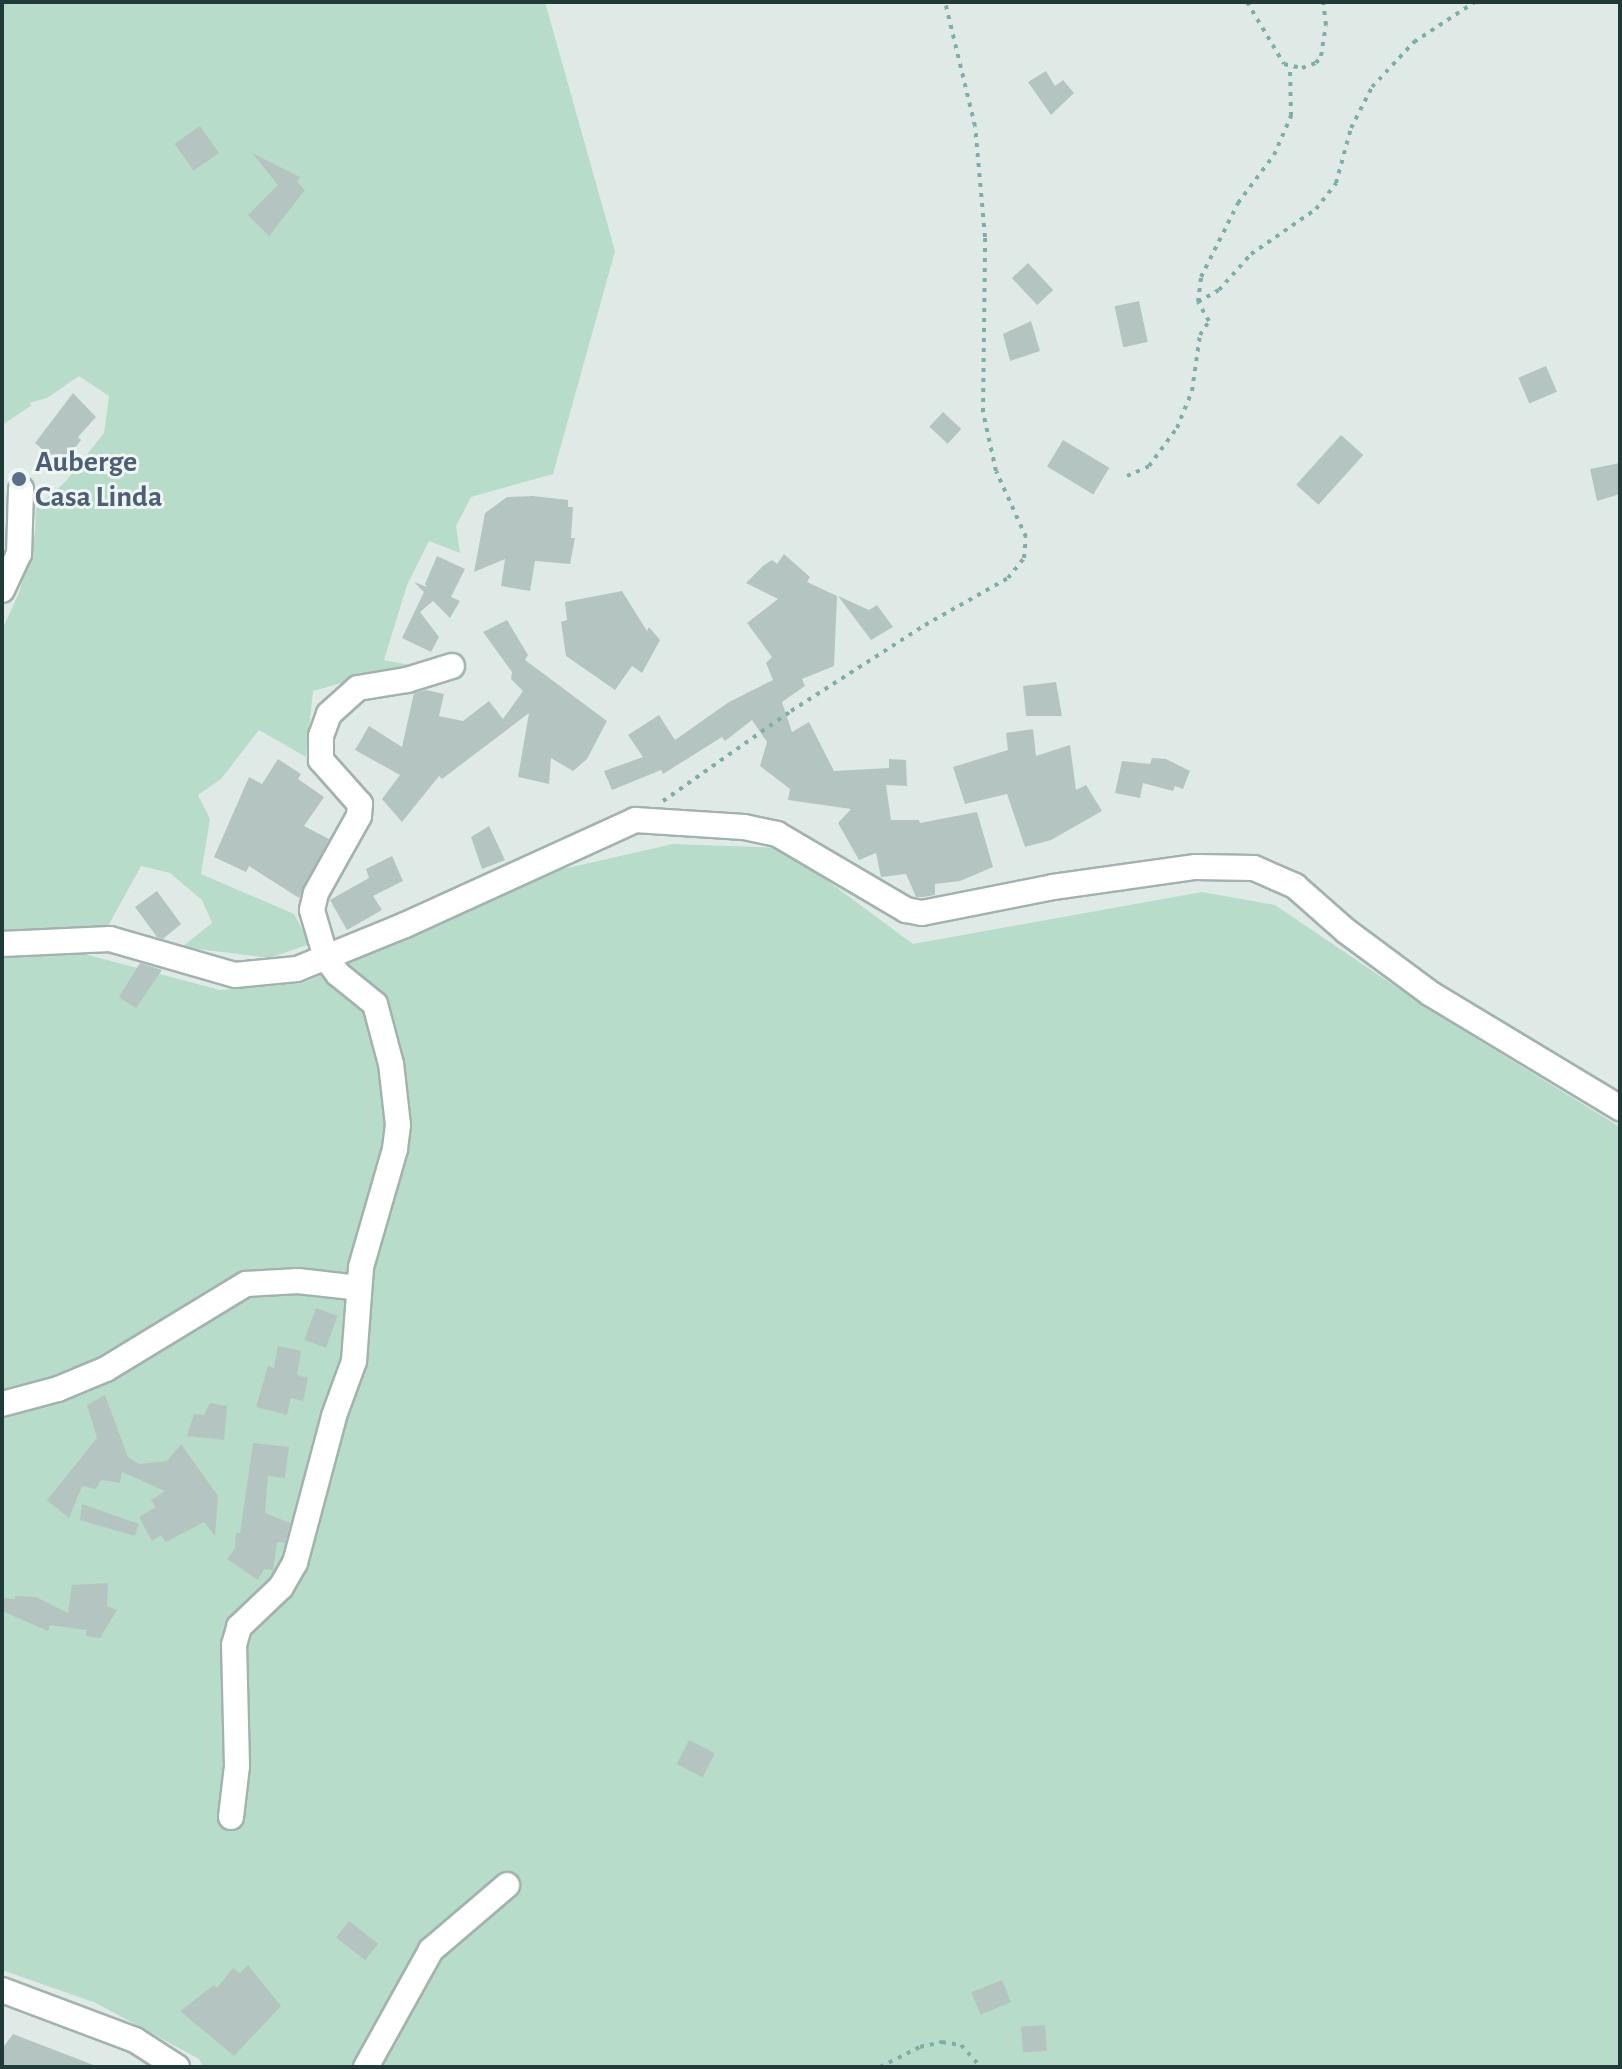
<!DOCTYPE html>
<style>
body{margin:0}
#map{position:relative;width:1622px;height:2069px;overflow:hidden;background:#dfeae7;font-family:"Alegreya Sans",sans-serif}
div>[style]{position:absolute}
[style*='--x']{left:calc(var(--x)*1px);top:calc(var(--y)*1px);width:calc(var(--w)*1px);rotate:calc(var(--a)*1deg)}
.green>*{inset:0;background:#b7dcc9}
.building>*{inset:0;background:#b4c5c1;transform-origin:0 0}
.path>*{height:4px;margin-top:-2px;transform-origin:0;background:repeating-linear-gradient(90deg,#7faea9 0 4px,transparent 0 10px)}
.roads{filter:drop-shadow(2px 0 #a2b2af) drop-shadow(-2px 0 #a2b2af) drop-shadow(0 2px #a2b2af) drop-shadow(0 -2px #a2b2af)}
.minor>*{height:24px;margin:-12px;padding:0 12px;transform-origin:12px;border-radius:12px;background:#fff}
.dots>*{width:22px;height:22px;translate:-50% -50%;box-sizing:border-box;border:4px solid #eff7f5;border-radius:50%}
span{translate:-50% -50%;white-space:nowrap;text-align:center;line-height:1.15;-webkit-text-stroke:6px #eff7f5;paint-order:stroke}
.service-label{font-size:30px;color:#4e5e75;font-weight:700}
.left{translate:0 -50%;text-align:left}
.frame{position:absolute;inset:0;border:4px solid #203a38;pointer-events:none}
</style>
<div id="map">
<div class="green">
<i style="clip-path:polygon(2px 2px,545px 2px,615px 251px,553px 474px,471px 497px,456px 526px,460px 553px,429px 541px,407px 585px,384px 660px,419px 667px,376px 673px,313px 691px,306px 757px,259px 730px,221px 779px,198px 795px,210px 819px,201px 874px,294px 914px,310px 944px,269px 958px,182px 947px,212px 923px,202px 900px,170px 873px,141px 866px,108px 926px,2px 932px,2px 630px,19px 593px,35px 533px,36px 508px,66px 481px,104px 433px,109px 396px,79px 376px,47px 398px,29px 403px,32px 405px,2px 425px)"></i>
<i style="clip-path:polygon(673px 844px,783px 848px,913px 944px,1202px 892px,1275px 905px,1436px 1014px,1620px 1127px,1620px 2067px,203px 2067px,199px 2059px,96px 2003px,2px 1970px,2px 947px,73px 951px,220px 990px,303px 983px,554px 871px)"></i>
</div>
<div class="building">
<i style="clip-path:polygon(1046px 71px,1055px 86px,1063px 80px,1074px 93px,1051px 115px,1028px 82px)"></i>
<i style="left:200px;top:126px;width:33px;height:31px;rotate:55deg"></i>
<i style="clip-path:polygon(252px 153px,300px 177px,297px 182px,305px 190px,269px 236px,248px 215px,278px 185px)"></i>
<i style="left:1028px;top:263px;width:37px;height:22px;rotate:47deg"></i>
<i style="left:1139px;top:301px;width:42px;height:25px;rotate:78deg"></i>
<i style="clip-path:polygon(1031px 321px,1040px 351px,1010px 361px,1003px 334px)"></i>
<i style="left:1546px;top:366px;width:28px;height:30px;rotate:67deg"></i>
<i style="clip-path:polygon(73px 393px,96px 417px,78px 437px,81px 440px,61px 466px,35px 443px)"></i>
<i style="left:943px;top:412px;width:25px;height:20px;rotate:43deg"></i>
<i style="left:1341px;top:435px;width:30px;height:67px;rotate:42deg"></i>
<i style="left:1063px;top:440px;width:54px;height:31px;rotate:31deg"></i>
<i style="clip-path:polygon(1620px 463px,1620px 494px,1597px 501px,1590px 469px)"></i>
<i style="clip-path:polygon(533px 496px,568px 500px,568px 507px,573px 507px,571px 538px,575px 538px,570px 564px,535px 561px,530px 591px,501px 586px,505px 559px,474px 572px,485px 513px,507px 497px)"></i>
<i style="clip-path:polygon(784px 554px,810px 577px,807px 582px,837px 596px,834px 666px,802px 679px,805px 686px,782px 702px,792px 732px,809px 722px,834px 771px,889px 768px,889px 759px,906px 760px,907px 786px,886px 785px,891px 820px,919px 820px,920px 823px,977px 812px,993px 867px,960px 881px,935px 884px,935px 895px,923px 897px,916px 897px,906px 874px,881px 877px,876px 853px,859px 860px,838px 823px,851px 809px,788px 800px,790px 789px,760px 766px,767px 742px,752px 720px,725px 741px,722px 737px,663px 774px,661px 770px,612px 790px,604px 771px,643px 757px,628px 735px,659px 715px,675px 740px,729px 702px,773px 680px,766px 663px,772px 657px,747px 623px,778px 599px,746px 583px,764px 565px,772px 560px,777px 564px)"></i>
<i style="clip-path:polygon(437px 556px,465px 569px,451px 597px,460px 601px,450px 618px,433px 601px,420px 612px,439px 637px,431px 652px,402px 638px,424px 592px,414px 582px,427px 587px,425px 584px)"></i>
<i style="clip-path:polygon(622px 591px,647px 631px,649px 627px,660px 640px,642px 673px,632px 666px,615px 690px,566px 656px,561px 622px,567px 620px,565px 602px)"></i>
<i style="clip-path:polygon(838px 596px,869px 610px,877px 605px,893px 627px,871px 640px)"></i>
<i style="clip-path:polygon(507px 620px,528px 655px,525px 660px,607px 721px,587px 759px,573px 771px,551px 758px,549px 784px,518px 777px,529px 713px,442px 779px,439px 776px,402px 822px,382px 799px,400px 775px,355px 750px,369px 726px,402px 747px,414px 693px,426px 690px,444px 694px,439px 716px,463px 721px,489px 701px,503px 719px,523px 691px,511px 679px,512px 672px,483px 632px)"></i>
<i style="clip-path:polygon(1056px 682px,1062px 716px,1026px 716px,1023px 686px)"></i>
<i style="clip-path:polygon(1033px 729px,1036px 756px,1070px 745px,1076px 790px,1086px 785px,1102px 811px,1051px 840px,1025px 847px,1007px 794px,965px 804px,953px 767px,1008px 750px,1006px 733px)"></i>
<i style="clip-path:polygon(1152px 758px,1166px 759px,1190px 771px,1183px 789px,1175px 786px,1173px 791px,1143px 783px,1140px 798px,1115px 793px,1122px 761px,1150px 764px)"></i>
<i style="clip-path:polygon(278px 759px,301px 774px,298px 779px,324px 797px,304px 826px,329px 839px,299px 898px,249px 866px,246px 872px,214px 857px,249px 777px,262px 784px)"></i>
<i style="clip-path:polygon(489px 826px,505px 860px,482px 869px,471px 837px)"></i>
<i style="clip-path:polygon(392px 856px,403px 881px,373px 896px,382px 910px,347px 930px,330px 900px,369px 878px,366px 869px)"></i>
<i style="clip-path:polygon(157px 891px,181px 924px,163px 939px,157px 937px,135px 907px)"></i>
<i style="clip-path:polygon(140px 963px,162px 970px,136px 1008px,119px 997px)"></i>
<i style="left:316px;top:1308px;width:23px;height:34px;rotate:20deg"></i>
<i style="clip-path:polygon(278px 1346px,301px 1351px,297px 1375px,308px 1378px,303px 1401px,291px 1398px,287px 1415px,256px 1407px,268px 1366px,274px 1368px)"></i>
<i style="clip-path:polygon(105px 1395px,128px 1457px,139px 1464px,167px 1461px,181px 1444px,218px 1496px,215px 1536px,204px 1522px,166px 1542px,161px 1535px,152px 1541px,139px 1517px,156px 1507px,151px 1500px,165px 1491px,122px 1472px,120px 1483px,101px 1480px,96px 1489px,82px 1486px,69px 1518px,47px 1500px,97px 1438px,87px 1405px)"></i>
<i style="clip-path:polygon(210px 1403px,227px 1406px,224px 1440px,187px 1436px,194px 1414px,204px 1415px)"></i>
<i style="clip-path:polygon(253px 1443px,289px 1447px,285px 1478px,268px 1476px,265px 1513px,290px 1523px,285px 1543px,277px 1542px,273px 1570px,264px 1569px,258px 1580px,227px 1559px,235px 1548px,236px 1533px,240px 1533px)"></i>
<i style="clip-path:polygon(82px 1504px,139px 1524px,135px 1536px,80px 1520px)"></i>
<i style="clip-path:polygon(108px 1583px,107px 1606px,117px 1610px,100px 1638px,86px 1636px,87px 1630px,50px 1625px,48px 1631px,2px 1611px,2px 1598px,15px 1599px,15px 1596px,36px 1597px,68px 1613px,72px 1585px)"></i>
<i style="left:689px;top:1740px;width:29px;height:27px;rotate:27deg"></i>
<i style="left:349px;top:1921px;width:37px;height:21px;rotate:38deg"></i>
<i style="clip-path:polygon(248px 1965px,281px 2006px,234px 2056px,180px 2011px,214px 1985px,217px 1988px,233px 1968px,240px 1973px)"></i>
<i style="left:1002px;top:1980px;width:24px;height:33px;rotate:68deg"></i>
<i style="left:1045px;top:2025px;width:26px;height:24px;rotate:86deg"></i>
<i style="clip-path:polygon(13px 2034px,96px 2066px,95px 2067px,2px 2067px,2px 2049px)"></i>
</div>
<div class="path">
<i style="--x:1247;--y:2;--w:72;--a:59.2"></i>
<i style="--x:1284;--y:64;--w:18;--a:13"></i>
<i style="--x:1302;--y:68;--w:15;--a:-20"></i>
<i style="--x:1316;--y:63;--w:9;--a:-54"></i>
<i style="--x:1321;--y:56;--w:31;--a:-81"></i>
<i style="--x:1326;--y:25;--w:23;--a:-97"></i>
<i style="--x:1198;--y:302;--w:24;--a:-30"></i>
<i style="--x:1219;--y:290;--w:48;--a:-48.4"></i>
<i style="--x:1251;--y:254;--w:79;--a:-34.7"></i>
<i style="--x:1316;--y:209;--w:33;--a:-52"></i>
<i style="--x:1336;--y:183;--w:57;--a:-74.7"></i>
<i style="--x:1351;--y:128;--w:46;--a:-62.9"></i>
<i style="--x:1372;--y:87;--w:62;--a:-47"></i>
<i style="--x:1414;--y:42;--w:73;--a:-33.3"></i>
<i style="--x:1127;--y:476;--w:24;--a:-24"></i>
<i style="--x:1149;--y:466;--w:47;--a:-53.6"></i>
<i style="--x:1177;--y:428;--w:40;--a:-68"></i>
<i style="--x:1192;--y:391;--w:57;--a:-81.9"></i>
<i style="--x:1200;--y:335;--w:17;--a:-57"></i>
<i style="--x:1209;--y:321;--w:22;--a:-120"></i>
<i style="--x:1198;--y:302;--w:25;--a:-83"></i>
<i style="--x:1201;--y:277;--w:83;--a:-63.4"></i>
<i style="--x:1238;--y:203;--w:60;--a:-53.1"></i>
<i style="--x:1274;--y:155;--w:43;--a:-66.4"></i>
<i style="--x:1291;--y:116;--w:49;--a:-91.2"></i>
<i style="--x:663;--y:801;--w:156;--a:-35.1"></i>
<i style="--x:791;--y:711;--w:159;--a:-32.7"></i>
<i style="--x:925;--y:625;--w:95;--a:-29.5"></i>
<i style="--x:1008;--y:578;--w:26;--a:-51"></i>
<i style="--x:1024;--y:558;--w:21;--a:-85"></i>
<i style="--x:1026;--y:537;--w:72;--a:-114.4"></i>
<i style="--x:996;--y:471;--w:60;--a:-102.4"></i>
<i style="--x:983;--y:412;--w:175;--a:-89.3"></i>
<i style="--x:985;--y:237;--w:111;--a:-95.1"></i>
<i style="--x:975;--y:126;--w:128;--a:-103.6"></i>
<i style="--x:880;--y:2067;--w:45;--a:-26.6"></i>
<i style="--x:920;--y:2047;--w:23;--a:-13"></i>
<i style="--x:942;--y:2042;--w:19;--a:9"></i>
<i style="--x:961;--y:2045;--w:30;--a:48"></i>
</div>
<div class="roads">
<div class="minor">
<i style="--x:2;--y:590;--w:40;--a:-65"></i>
<i style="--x:19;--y:554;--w:65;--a:-88.2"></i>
<i style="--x:2;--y:944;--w:108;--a:-2.7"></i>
<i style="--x:110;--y:939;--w:130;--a:16.1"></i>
<i style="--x:235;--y:975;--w:62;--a:-5.5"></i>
<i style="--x:297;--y:969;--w:117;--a:-22.2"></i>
<i style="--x:405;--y:925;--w:253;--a:-24.5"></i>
<i style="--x:635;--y:820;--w:109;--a:3.7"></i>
<i style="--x:744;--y:827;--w:34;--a:12"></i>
<i style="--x:777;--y:834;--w:150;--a:30.5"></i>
<i style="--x:906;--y:910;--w:16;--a:11"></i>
<i style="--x:922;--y:913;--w:134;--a:-11.2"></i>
<i style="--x:1053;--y:887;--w:144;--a:-8"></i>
<i style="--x:1196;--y:867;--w:58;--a:1"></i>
<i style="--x:1254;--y:868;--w:45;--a:23.7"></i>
<i style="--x:1295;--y:886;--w:68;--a:41.4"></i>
<i style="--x:1346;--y:931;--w:106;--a:36.5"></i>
<i style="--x:1431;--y:994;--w:221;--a:31.1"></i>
<i style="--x:2;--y:1404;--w:58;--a:-15"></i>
<i style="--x:58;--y:1389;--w:52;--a:-22.6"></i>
<i style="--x:106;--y:1369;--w:164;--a:-31.3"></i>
<i style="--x:246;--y:1284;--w:52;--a:-3.3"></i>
<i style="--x:298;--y:1281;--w:61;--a:6.5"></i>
<i style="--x:231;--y:1817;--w:51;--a:-83.3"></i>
<i style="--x:237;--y:1766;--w:121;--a:-91.4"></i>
<i style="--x:234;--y:1645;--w:19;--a:-74"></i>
<i style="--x:239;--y:1627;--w:58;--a:-43.6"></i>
<i style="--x:281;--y:1587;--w:28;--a:-60"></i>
<i style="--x:295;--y:1563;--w:152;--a:-75.1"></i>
<i style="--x:334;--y:1416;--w:59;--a:-70"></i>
<i style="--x:354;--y:1361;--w:94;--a:-85.7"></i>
<i style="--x:361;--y:1267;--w:123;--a:-73.9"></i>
<i style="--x:395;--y:1149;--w:24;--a:-83"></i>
<i style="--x:398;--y:1125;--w:61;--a:-96.5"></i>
<i style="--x:391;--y:1064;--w:62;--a:-104.9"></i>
<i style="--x:375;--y:1004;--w:48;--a:-141"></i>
<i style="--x:338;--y:974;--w:20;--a:-127"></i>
<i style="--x:326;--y:958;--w:50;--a:-106.3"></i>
<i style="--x:312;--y:910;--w:17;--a:-77"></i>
<i style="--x:316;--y:893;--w:88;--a:-60.8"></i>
<i style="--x:359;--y:816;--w:12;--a:-85"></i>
<i style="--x:360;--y:804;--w:59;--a:-131.6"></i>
<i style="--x:321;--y:760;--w:24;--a:-90"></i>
<i style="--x:321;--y:736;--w:23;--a:-70"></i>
<i style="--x:329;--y:714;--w:39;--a:-42"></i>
<i style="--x:358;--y:688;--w:50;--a:-9.3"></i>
<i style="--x:407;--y:680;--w:47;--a:-17.3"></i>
<i style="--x:2;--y:1990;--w:142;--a:20.6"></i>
<i style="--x:135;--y:2040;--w:50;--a:32.7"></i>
<i style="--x:366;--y:2067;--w:134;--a:-60.9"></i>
<i style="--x:431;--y:1950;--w:100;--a:-40.5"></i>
</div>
</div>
<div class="dots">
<i style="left:19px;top:479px;background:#5c6f8a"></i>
</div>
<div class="service-label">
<span class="left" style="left:35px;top:479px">Auberge<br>Casa Linda</span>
</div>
<div class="frame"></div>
</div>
